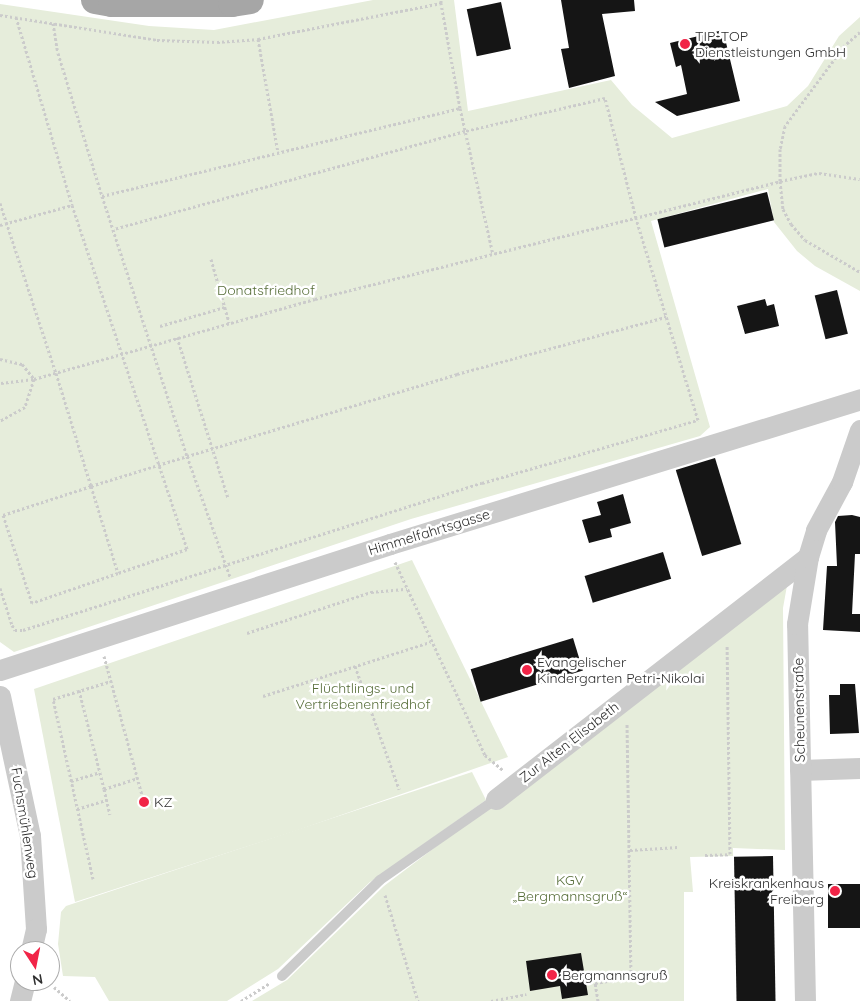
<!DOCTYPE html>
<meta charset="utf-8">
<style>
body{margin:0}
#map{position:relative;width:860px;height:1001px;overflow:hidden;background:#fff;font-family:Quicksand,sans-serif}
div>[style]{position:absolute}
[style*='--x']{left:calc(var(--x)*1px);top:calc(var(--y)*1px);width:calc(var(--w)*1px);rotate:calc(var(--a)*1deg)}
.green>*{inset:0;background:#e6eddb}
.building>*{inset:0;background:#151515;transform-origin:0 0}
.path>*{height:3px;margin-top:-1.5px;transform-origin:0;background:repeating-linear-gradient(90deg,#cbcbcb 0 2.5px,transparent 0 5px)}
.lane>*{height:10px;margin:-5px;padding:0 5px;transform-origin:5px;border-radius:5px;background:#cbcbcb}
.street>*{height:21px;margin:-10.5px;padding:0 10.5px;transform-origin:10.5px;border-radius:10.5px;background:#cbcbcb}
.primary>*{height:28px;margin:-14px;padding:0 14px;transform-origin:14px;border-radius:14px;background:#a6a6a6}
.dots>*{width:14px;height:14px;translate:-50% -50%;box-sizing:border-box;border:2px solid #fff;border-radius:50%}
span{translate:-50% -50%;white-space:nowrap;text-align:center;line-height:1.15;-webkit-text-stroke:5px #fff;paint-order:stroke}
.poi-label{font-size:14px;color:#2e2e2e}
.left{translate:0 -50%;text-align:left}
.right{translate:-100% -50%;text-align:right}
.park-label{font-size:14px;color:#566d38}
.street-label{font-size:14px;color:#2e2e2e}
.north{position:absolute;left:10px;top:941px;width:50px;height:50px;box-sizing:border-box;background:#fff;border:1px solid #ababab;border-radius:50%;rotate:169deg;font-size:14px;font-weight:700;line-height:20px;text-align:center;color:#2e2e2e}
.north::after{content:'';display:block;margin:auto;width:18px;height:22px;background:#f12447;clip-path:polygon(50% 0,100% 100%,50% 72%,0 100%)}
</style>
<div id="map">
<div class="green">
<i style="clip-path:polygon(373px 0,454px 0,468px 111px,611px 80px,632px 105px,672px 138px,787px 106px,808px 86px,839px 36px,860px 17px,860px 291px,815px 266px,797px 251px,774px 222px,768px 189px,651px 221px,710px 427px,700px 436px,411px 519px,14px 652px,0 642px,0 4px,149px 26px,214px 30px)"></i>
<i style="clip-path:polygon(412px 560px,508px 757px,298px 830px,75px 902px,34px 689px)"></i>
<i style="clip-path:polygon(788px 580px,783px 608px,785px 850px,733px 848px,733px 856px,690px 857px,693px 892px,684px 892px,684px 1001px,252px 1001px,287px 980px,384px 886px)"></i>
<i style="clip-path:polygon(472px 772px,486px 800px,370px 882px,278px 969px,227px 1001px,109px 1001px,95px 977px,63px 976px,58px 944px,61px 912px,66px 906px)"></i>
</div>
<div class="building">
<i style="clip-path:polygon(561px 0,634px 0,635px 11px,602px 14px,615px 76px,569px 88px,561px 49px,569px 48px)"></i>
<i style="left:501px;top:2px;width:48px;height:35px;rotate:78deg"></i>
<i style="clip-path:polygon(723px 30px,740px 101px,677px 116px,655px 102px,687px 94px,681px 65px,676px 67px,670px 43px)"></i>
<i style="left:767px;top:192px;width:29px;height:113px;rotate:76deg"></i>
<i style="left:837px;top:290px;width:45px;height:23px;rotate:76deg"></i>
<i style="clip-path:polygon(765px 299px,767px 306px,774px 304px,779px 326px,745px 334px,737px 306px)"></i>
<i style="left:715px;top:458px;width:90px;height:41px;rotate:73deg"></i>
<i style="clip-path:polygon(623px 494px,631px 523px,610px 529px,612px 537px,589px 543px,582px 520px,601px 515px,597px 502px)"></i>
<i style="clip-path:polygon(852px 515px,860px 517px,860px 554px,855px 554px,852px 614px,860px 614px,860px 632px,823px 630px,827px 566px,837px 566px,835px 522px,838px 516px)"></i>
<i style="left:663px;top:552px;width:28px;height:82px;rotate:73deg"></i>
<i style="left:573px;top:638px;width:34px;height:107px;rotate:73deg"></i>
<i style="clip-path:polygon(840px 684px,855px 684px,859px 733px,830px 734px,829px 695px,840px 695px)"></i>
<i style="left:773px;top:856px;width:145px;height:39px;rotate:89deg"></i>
<i style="left:860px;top:884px;width:44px;height:32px;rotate:90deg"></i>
<i style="clip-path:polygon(581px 953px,588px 995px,562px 999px,560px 986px,530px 991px,526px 961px)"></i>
</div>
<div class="path">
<i style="--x:0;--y:15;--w:159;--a:9"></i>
<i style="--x:157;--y:40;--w:60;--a:1.9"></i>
<i style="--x:217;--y:42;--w:41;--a:-4.2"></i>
<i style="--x:258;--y:39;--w:187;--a:-11.1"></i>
<i style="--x:441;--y:3;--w:3;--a:-90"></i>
<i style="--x:16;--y:17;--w:196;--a:73.4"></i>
<i style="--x:72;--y:205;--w:363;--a:71.5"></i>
<i style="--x:187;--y:549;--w:73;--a:160.8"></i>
<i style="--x:53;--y:23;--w:30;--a:81"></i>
<i style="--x:58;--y:53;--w:150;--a:72.9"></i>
<i style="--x:102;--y:196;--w:369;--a:-13.8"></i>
<i style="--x:460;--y:108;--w:107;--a:-100.3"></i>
<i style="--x:860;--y:32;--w:20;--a:139"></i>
<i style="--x:845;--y:45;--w:101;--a:126.5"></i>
<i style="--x:785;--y:126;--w:24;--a:102"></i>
<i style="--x:780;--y:149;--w:32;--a:90"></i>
<i style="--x:780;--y:181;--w:28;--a:84"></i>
<i style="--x:783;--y:209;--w:17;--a:62"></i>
<i style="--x:791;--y:224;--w:21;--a:49"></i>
<i style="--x:805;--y:240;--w:64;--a:30.2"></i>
<i style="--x:258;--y:39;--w:115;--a:80"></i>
<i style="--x:460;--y:108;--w:150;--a:77.3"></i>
<i style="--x:102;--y:196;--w:274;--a:71.9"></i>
<i style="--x:187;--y:456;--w:128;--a:70.4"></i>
<i style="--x:0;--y:203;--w:179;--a:71.8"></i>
<i style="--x:56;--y:373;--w:118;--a:72.8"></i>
<i style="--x:91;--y:486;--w:91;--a:72.8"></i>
<i style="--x:118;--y:573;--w:91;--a:160.8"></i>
<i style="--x:32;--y:603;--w:93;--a:-108.2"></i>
<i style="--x:3;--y:515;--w:93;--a:-18.2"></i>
<i style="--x:91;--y:486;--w:70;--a:-17.4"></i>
<i style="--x:158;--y:465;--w:313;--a:-16.9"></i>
<i style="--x:457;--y:374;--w:217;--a:-15.3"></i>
<i style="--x:0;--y:225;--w:75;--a:-15.5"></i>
<i style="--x:211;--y:259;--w:66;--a:74.1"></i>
<i style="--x:160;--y:326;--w:68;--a:-16.3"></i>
<i style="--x:177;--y:337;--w:169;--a:72.4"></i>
<i style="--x:0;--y:359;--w:23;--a:13"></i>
<i style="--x:22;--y:364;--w:19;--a:51"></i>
<i style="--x:34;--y:379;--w:29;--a:108"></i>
<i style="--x:25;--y:407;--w:29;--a:151"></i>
<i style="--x:1;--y:383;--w:33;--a:-7"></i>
<i style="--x:34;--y:379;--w:292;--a:-15.9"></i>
<i style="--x:315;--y:299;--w:480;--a:-14.2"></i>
<i style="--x:780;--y:181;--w:40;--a:-12"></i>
<i style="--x:819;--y:173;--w:41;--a:8.3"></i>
<i style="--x:395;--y:562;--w:213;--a:65"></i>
<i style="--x:485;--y:755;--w:23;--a:40"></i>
<i style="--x:0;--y:588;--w:39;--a:72"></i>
<i style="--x:12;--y:625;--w:6;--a:59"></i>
<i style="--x:15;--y:630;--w:8;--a:0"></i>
<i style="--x:23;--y:630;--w:482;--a:-17.8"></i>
<i style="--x:482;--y:483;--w:225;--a:-16.3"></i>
<i style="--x:698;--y:420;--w:211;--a:-107.1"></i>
<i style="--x:636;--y:218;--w:124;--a:-104.5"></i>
<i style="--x:605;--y:98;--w:144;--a:166.7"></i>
<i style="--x:465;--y:131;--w:365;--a:164.4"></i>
<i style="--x:247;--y:633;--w:131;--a:-18.3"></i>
<i style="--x:371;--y:592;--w:36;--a:-5"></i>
<i style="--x:104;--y:656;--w:151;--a:74.7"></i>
<i style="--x:144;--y:802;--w:17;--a:-13"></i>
<i style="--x:355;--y:666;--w:131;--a:70.3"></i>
<i style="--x:79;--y:690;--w:102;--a:75.8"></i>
<i style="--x:104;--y:789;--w:36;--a:-18"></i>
<i style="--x:263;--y:696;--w:176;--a:-17.9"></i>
<i style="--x:71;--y:781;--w:30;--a:-17"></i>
<i style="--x:104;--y:789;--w:26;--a:77"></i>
<i style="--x:77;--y:809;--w:31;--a:-17"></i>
<i style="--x:630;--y:850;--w:48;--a:-3.6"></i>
<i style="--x:705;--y:855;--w:25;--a:-2"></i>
<i style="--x:730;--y:854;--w:209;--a:-90.8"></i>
<i style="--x:93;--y:879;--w:184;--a:-102.5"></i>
<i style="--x:53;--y:699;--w:61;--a:-17.2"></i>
<i style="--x:385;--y:895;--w:111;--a:72.7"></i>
<i style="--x:54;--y:987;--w:21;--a:41"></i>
<i style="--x:241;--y:1001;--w:34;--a:-32"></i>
<i style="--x:491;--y:1001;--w:36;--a:-11"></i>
<i style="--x:598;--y:1001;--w:18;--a:-99"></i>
<i style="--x:595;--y:983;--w:36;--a:-9"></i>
<i style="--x:631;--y:977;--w:254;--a:-90.9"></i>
</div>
<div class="lane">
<i style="--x:282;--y:976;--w:137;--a:-44.4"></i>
<i style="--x:380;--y:880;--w:141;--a:-34.9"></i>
</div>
<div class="street">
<i style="--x:0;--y:670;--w:410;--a:-17.9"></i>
<i style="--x:390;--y:544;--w:492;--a:-17.1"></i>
<i style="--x:0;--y:696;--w:143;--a:77.9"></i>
<i style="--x:30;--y:836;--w:93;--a:86.3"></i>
<i style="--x:36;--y:929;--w:23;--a:103"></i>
<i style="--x:800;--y:770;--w:60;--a:-1.9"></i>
<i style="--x:496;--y:799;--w:395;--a:-37.8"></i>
<i style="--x:20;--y:1001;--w:21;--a:-76"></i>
<i style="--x:805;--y:1001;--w:377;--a:-91.2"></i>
<i style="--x:797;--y:624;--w:68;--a:-80.7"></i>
<i style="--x:808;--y:557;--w:28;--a:-73"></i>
<i style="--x:816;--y:530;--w:55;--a:-61.6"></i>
<i style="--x:842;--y:482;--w:55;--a:-70.9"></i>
</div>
<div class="primary">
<i style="--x:95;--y:0;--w:17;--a:10"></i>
<i style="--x:112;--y:3;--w:120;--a:0"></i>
<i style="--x:232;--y:3;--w:18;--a:-9"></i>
</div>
<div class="dots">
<i style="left:685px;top:44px;background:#f12447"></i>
<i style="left:527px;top:670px;background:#f12447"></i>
<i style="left:144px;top:802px;background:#f12447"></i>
<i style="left:835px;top:891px;background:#f12447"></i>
<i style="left:552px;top:975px;background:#f12447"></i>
</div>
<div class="poi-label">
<span class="left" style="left:695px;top:44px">TIP-TOP<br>Dienstleistungen GmbH</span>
<span class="left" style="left:537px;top:670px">Evangelischer<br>Kindergarten Petri-Nikolai</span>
<span class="left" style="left:154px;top:802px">KZ</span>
<span class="right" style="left:824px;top:891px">Kreiskrankenhaus<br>Freiberg</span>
<span class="left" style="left:562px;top:975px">Bergmannsgruß</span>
</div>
<div class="park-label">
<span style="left:266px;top:290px">Donatsfriedhof</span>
<span style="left:363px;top:696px">Flüchtlings- und<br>Vertriebenenfriedhof</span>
<span style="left:570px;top:888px">KGV<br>„Bergmannsgruß“</span>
</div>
<div class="street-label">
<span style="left:429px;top:532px;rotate:-17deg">Himmelfahrtsgasse</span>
<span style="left:799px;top:710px;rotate:-91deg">Scheunenstraße</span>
<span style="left:569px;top:742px;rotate:-38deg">Zur Alten Elisabeth</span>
<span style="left:25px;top:823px;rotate:81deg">Fuchsmühlenweg</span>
</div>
<div class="north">N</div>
</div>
